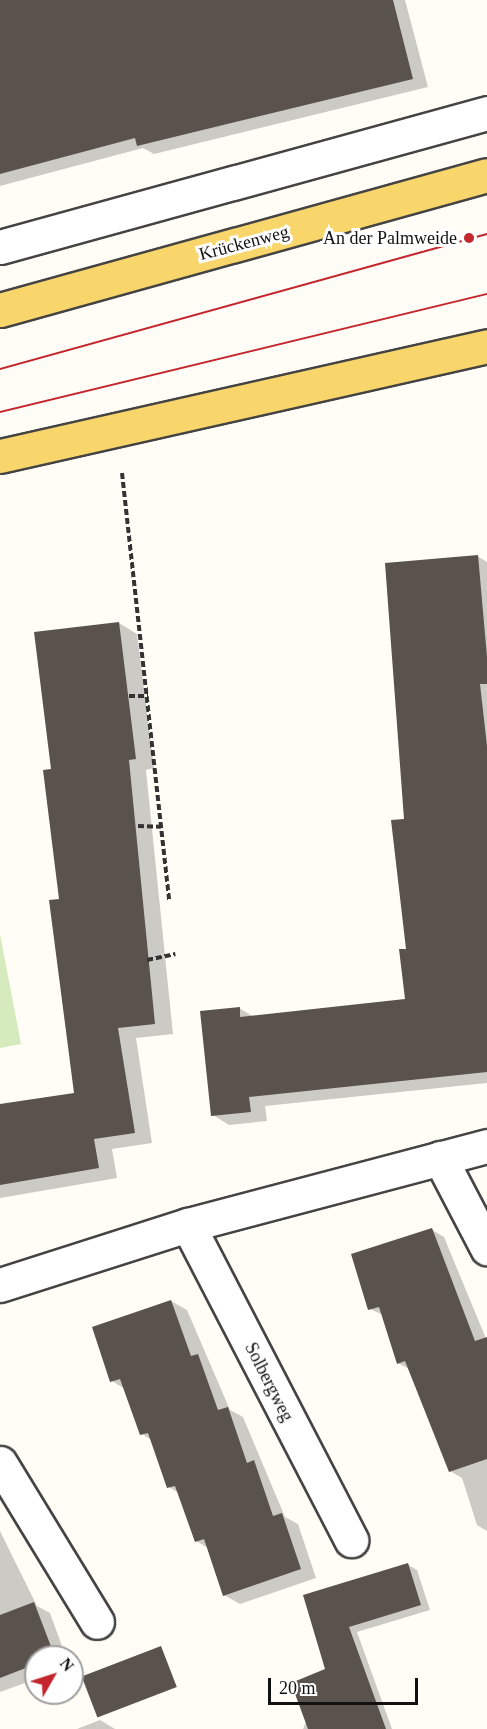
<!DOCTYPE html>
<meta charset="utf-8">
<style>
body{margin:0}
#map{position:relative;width:487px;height:1729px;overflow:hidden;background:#fffdf5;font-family:"Times New Roman",serif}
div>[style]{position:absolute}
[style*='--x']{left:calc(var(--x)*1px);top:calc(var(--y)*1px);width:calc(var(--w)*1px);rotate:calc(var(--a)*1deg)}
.green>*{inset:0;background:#d5ebbd}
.shadow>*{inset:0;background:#0003}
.building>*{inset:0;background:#5a524d;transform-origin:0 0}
.path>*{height:4px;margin-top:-2px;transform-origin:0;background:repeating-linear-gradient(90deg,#333 0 6px,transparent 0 9px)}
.roads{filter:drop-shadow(2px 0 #444) drop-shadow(-2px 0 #444) drop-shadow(0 2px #444) drop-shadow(0 -2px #444)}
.minor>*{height:33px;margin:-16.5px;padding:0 16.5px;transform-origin:16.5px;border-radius:16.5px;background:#fff}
.major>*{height:33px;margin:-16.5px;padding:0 16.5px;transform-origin:16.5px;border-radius:16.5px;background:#f9d66b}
.tram>*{height:1.5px;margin:-0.75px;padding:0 0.75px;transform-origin:0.75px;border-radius:0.75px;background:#c4262e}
.dots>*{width:16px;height:16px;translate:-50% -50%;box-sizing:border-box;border:3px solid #fff;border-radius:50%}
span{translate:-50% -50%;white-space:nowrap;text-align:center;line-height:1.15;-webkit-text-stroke:6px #fff;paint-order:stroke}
.poi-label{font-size:18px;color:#111}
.right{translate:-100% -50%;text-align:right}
.street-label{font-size:18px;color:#111}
.north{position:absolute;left:24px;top:1645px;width:60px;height:60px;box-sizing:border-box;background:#fff;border:2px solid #a0a0a0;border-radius:50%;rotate:51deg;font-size:16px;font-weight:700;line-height:24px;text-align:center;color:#111}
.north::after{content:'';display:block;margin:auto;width:21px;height:27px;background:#c4262e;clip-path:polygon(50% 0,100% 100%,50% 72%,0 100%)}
.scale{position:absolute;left:268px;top:1678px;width:150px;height:27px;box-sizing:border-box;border:3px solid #111;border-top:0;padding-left:8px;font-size:18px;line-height:21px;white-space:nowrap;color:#111;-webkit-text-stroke:4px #fff;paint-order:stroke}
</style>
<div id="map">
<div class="green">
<i style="clip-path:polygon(0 934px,21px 1044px,0 1048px)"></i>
</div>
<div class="shadow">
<i style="clip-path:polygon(21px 0,405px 0,428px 87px,154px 154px,143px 148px,0 186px,0 5px)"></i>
<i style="clip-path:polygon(477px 556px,487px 562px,487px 1083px,265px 1106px,267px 1121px,229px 1125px,213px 1115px,239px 1008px,254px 1017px,407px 1001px,405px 820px)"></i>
<i style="clip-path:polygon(119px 623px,137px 634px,154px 768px,146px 770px,173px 1034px,136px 1038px,152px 1143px,112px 1149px,117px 1178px,0 1198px,0 1106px,75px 1094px,53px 770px)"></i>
<i style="clip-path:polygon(432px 1230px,444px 1237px,487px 1341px,487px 1531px,477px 1525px,462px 1478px,450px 1471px,409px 1369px,398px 1363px,383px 1315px,370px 1309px)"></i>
<i style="clip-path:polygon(171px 1301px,187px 1310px,230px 1410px,243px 1417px,285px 1517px,298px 1524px,316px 1578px,240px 1604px,224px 1595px,208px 1548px,196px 1541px,180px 1494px,169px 1487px,153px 1441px,142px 1434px,125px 1389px,112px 1381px)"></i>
<i style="clip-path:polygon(0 1531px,37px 1606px,50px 1613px,66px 1657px,36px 1657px,36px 1679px,0 1692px)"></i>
<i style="clip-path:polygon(408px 1565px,417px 1570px,430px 1610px,357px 1632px,392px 1729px,303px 1729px,327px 1670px,305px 1596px)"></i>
<i style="clip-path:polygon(100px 1720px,115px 1729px,77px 1729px)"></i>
</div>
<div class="building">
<i style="clip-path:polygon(0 0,393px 0,413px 79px,137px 146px,135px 138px,0 174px)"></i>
<i style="clip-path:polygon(478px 555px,487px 657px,487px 684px,480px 684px,487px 746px,487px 1072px,249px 1097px,251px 1112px,211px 1116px,200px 1011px,240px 1007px,240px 1017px,405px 999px,399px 949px,406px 949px,391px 820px,404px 819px,385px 563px)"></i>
<i style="clip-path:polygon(119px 622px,136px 759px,129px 760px,155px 1024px,118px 1028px,135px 1133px,94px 1139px,99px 1168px,0 1185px,0 1104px,74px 1093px,49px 900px,59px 899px,43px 770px,51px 769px,34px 632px)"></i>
<i style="clip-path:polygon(432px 1228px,475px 1341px,487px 1337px,487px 1459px,449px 1472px,405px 1361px,397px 1364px,379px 1307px,368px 1310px,351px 1254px)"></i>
<i style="clip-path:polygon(171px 1300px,191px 1356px,198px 1354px,218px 1410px,228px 1407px,247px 1463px,254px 1460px,273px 1516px,282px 1513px,301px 1569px,223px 1596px,204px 1539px,195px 1542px,175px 1486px,167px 1488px,148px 1433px,140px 1435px,120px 1379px,110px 1382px,92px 1327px)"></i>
<i style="clip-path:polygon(408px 1563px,421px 1605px,349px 1627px,386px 1729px,308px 1729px,291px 1683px,325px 1669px,303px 1595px)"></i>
<i style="clip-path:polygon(34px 1602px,55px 1657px,36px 1657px,36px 1664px,0 1678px,0 1615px)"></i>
<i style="left:161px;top:1646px;width:44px;height:85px;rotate:69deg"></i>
</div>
<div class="path">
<i style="--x:122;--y:473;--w:430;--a:83.7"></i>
<i style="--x:129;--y:696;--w:19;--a:0"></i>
<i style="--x:138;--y:826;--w:23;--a:2"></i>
<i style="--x:147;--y:960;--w:29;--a:-12"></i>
</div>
<div class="roads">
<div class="minor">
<i style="--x:0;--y:247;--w:505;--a:-15.38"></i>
<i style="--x:440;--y:1158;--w:102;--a:62.4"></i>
<i style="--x:188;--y:1225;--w:355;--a:62.6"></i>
<i style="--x:0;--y:1285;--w:197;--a:-17.7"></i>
<i style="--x:188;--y:1225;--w:309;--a:-14.8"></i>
<i style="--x:0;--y:1463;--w:186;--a:58.6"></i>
</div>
<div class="major">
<i style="--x:0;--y:310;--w:505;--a:-15.49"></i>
<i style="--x:0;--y:456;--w:499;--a:-12.7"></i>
</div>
</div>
<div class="tram">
<i style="--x:0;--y:369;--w:505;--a:-15.49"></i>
<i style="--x:0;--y:412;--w:501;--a:-13.62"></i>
</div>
<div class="dots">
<i style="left:469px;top:238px;background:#c4262e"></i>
</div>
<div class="poi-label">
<span class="right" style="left:457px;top:238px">An der Palmweide</span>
</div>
<div class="street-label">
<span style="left:244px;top:243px;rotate:-15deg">Krückenweg</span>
<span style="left:269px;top:1382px;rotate:63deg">Solbergweg</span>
</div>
<div class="north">N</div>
<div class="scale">20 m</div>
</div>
